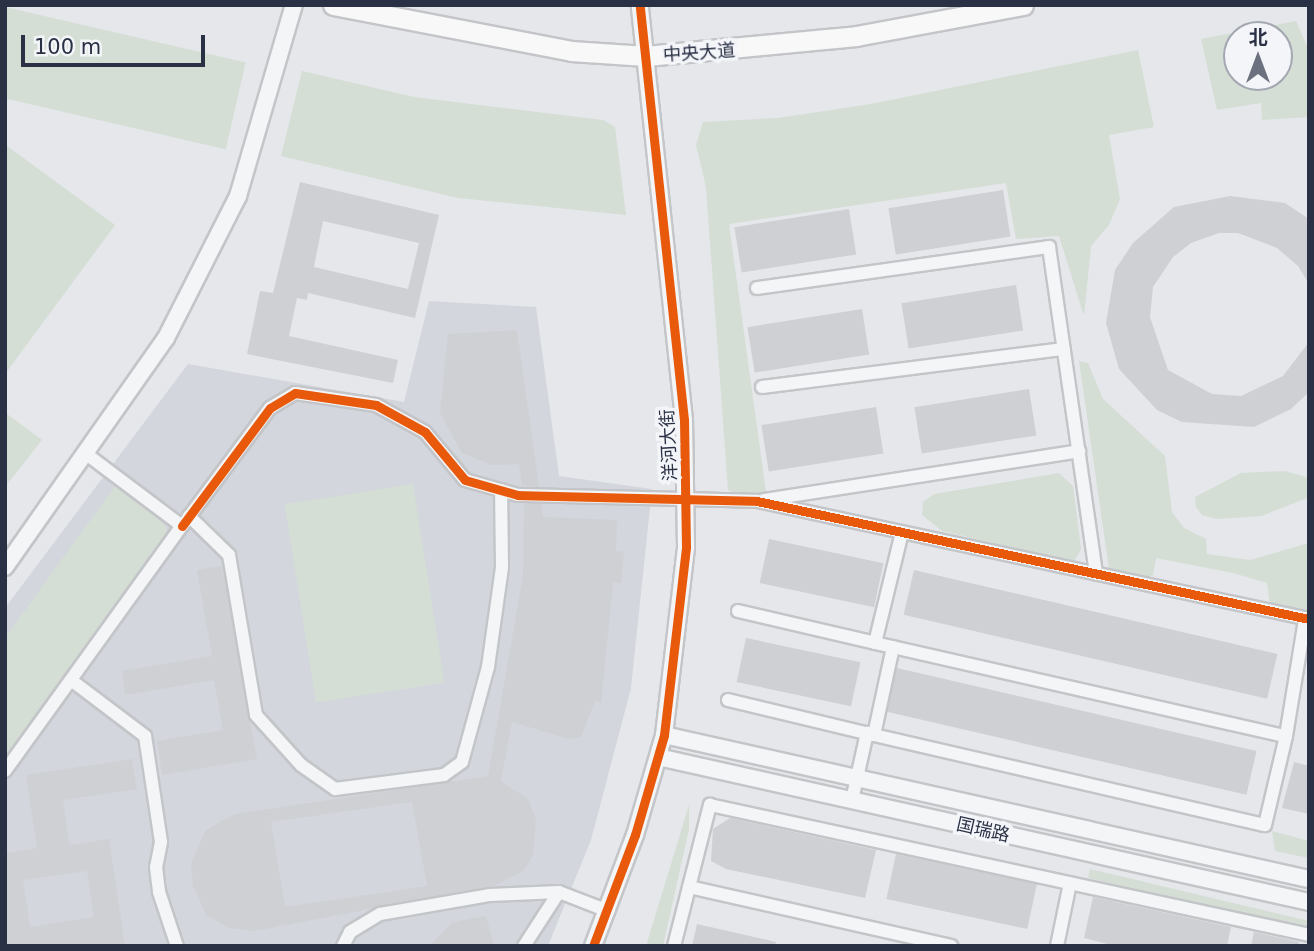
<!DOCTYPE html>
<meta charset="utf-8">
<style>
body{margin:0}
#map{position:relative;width:1314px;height:951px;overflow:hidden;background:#e5e7ea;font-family:"DejaVu Sans","Noto Sans SC",sans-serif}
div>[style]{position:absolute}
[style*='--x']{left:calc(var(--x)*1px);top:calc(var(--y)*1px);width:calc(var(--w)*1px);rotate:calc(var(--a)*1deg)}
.built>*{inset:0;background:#d3d6dd}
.green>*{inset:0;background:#d4ded5;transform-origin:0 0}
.building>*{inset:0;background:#cfd0d4;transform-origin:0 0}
.roads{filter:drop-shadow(2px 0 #c3c5c8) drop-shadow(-2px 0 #c3c5c8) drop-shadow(0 2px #c3c5c8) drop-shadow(0 -2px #c3c5c8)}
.minor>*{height:12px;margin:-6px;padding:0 6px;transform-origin:6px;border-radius:6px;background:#f4f5f7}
.tertiary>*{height:16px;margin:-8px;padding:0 8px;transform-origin:8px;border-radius:8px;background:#f4f5f7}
.primary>*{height:19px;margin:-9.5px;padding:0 9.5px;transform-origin:9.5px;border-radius:9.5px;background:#f8f8f8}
.cycleway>*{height:9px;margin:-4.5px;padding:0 4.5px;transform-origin:4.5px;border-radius:4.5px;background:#e8590c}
span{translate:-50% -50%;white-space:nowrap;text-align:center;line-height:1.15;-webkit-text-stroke:7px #f3f5f9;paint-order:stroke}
.street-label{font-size:18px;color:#2a3145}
.frame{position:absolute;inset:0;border:7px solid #2a3145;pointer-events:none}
.north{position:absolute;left:1223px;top:21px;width:70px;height:70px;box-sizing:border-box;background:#f3f5f9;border:2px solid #a3a7b1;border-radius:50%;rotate:0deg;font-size:19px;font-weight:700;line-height:28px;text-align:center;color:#2a3145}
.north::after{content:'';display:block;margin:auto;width:24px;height:32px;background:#6b717f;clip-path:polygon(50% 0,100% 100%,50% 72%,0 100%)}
.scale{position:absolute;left:21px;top:35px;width:184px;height:32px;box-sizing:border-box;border:4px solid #2a3145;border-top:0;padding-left:9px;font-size:21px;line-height:24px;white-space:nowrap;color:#2a3145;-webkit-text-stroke:5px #f3f5f9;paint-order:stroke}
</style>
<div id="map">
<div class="built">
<i style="clip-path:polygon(429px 301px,536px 307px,559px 476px,652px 489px,631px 688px,591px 840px,548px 946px,5px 946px,5px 608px,188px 364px,404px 402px)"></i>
</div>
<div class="green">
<i style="left:5px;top:7px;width:247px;height:89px;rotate:13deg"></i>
<i style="clip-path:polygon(evenodd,1296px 21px,1309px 51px,1309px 117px,1262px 120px,1261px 103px,1217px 110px,1201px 39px,1296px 21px,1237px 35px,1279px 35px,1279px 77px,1237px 77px,1237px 35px)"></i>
<i style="clip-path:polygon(1138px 50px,1154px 127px,1109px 135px,1120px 199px,1109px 225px,1091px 246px,1084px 316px,1059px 236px,1016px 239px,1006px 183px,729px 224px,766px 492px,740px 496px,728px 490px,706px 187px,696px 145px,703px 122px,778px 118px,871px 104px)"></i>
<i style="clip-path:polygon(302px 71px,414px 97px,603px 120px,615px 127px,626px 215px,458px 198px,281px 156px)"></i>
<i style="clip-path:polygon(7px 146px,115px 225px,5px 374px,5px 149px)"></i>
<i style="clip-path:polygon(1079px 361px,1088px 363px,1103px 399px,1165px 456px,1172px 512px,1184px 528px,1206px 539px,1207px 554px,1250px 560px,1309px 543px,1309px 610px,1286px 612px,1270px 606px,1267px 583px,1233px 573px,1156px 558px,1153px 575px,1146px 578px,1109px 569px)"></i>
<i style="clip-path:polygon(7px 414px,42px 440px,5px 487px,5px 417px)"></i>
<i style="clip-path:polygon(1285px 471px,1309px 478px,1307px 498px,1261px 516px,1217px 519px,1202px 515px,1196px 507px,1195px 497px,1241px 473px)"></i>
<i style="clip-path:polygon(1059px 473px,1073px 486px,1081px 549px,1074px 562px,942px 531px,922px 515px,923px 502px,934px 494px)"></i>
<i style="left:413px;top:484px;width:201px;height:130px;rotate:81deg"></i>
<i style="clip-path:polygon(115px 486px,160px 518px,168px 531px,5px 760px,5px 638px)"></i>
<i style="clip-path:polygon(689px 805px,689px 829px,663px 946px,646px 946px)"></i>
<i style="clip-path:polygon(1272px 831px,1309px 841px,1309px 858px,1275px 851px)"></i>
<i style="clip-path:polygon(1090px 869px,1309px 921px,1309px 929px,1088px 878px)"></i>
</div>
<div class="building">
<i style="clip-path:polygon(evenodd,300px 182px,439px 215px,415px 318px,308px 293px,307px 300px,297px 298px,289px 336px,398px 360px,393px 383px,247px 354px,260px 291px,273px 293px,300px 182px,323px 221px,419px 243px,408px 289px,314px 267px,323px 221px)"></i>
<i style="left:1003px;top:190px;width:47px;height:116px;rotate:81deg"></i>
<i style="clip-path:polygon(1230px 196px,1285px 203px,1309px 219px,1309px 284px,1298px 266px,1277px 248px,1238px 233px,1219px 233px,1191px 243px,1173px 257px,1153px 287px,1150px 317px,1168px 370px,1212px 394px,1241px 396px,1283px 376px,1309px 342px,1309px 392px,1291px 409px,1254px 427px,1182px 422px,1157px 410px,1119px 369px,1106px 323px,1115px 270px,1133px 243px,1174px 207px)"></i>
<i style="left:849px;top:209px;width:46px;height:116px;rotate:81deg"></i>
<i style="left:1016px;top:285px;width:46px;height:116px;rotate:81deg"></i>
<i style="left:862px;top:309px;width:46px;height:116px;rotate:81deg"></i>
<i style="clip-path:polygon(517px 330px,539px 487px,522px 486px,519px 464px,492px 465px,462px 453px,440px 413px,448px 334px)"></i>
<i style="left:1029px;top:389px;width:47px;height:116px;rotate:81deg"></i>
<i style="left:876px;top:407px;width:47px;height:116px;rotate:81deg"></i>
<i style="clip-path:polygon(evenodd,524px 504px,541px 504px,543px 517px,617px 520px,616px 551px,624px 552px,621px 583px,613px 583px,601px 703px,595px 701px,581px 737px,569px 739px,512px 722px,501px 781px,528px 799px,536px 819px,533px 855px,523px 871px,493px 886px,254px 931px,229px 928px,206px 915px,193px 886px,191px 863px,205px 831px,221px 821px,235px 814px,488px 776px,523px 576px,524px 504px,412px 802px,427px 886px,285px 907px,271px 822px,412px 802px)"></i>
<i style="left:769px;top:539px;width:117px;height:45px;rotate:12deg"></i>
<i style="clip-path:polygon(222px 566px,257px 759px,162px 775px,157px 741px,223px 730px,214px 680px,125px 695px,122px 671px,212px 656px,197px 570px)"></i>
<i style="left:914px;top:570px;width:373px;height:46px;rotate:13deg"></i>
<i style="left:746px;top:638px;width:117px;height:45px;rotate:12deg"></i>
<i style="left:897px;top:668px;width:369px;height:45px;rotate:13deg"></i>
<i style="clip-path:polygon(evenodd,132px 759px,137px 789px,63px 800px,69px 845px,109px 839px,125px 946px,5px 946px,5px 853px,37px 848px,26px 775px,132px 759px,87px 871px,94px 917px,30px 927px,23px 880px,87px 871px)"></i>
<i style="clip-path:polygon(1294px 762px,1309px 766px,1309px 814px,1282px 808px)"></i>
<i style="clip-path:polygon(730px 818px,876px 850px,865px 898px,726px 869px,711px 861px,713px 829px)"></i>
<i style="left:896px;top:854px;width:144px;height:46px;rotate:12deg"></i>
<i style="clip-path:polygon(1093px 897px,1231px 927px,1227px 946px,1115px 946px,1084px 938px)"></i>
<i style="clip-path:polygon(486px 916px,494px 946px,429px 946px,453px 922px)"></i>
<i style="clip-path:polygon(697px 924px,776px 942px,775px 946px,692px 946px)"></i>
<i style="clip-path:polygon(1254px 932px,1299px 942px,1298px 946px,1251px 946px)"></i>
</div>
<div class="roads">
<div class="minor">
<i style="--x:757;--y:288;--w:295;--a:-8"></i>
<i style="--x:1049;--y:247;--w:330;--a:81.8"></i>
<i style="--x:762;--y:387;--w:304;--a:-7.2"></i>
<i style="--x:764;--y:500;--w:319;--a:-8.8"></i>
<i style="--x:189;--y:516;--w:56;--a:44.3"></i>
<i style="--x:229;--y:555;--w:162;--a:80.4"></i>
<i style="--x:256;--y:715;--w:67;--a:48"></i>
<i style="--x:301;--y:765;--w:42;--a:35.2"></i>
<i style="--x:335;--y:789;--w:110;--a:-7.3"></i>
<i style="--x:444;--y:775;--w:22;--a:-36"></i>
<i style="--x:462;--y:762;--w:98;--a:-74.7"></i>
<i style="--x:488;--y:667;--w:101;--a:-82"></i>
<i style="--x:502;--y:567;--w:77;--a:-90.7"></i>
<i style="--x:182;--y:526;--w:147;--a:-53.3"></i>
<i style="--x:270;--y:408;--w:29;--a:-31"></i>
<i style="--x:295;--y:393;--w:82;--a:8.4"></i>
<i style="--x:376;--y:405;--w:56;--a:28.9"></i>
<i style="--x:425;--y:432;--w:62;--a:50.2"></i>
<i style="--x:465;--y:480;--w:55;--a:15.8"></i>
<i style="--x:518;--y:495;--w:239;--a:1.4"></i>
<i style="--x:757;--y:501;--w:564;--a:12.07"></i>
<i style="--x:738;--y:611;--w:141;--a:13.1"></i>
<i style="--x:875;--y:643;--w:114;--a:-76.3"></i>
<i style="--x:875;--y:643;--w:421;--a:12.8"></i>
<i style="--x:1286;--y:736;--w:118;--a:-80.7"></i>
<i style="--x:71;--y:680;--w:93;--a:37.1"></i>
<i style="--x:145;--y:736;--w:107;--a:81.4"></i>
<i style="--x:161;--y:842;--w:25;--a:101"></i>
<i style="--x:156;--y:867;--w:25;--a:83"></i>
<i style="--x:159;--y:892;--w:57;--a:71.6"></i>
<i style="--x:728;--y:700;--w:150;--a:13.5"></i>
<i style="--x:874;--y:735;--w:90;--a:-77.8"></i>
<i style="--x:874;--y:735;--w:401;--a:13"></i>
<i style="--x:1265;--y:825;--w:91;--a:-76.7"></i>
<i style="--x:5;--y:771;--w:302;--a:-54.2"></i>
<i style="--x:182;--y:526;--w:121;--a:-143"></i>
<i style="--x:852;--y:800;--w:69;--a:-77.4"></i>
<i style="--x:689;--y:887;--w:269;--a:12.7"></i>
<i style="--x:343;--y:946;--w:16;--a:-63"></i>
<i style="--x:350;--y:932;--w:35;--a:-31"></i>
<i style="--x:380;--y:914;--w:112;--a:-9.8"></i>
<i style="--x:490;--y:895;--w:69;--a:-2.5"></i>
<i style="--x:524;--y:946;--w:64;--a:-57.1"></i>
<i style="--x:559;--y:892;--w:53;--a:21.2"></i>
<i style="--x:674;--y:946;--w:146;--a:-75.7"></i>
<i style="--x:710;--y:805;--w:613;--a:12.24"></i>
<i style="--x:1057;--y:946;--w:64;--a:-78.3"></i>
</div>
<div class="tertiary">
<i style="--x:5;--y:567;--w:280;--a:-54.9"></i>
<i style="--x:166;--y:338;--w:159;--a:-63.1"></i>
<i style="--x:238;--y:196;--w:199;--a:-73.7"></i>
<i style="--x:664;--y:735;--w:661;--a:12.59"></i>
<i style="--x:658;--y:757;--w:667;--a:12.56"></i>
<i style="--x:593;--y:946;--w:119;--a:-69.3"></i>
<i style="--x:635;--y:835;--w:104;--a:-73.8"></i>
<i style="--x:664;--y:735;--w:189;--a:-83.3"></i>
<i style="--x:686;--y:547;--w:127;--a:-90.9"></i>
<i style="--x:684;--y:420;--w:417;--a:-96.1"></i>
</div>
<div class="primary">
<i style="--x:333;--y:5;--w:242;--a:10.9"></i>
<i style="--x:571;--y:51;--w:75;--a:3.8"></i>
<i style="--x:646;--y:56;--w:211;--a:-5.4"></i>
<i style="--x:856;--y:36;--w:170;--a:-10.5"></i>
</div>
</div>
<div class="cycleway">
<i style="--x:182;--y:526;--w:147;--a:-53.3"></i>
<i style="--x:270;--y:408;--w:29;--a:-31"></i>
<i style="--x:295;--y:393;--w:82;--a:8.4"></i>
<i style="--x:376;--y:405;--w:56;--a:28.9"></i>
<i style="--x:425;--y:432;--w:62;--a:50.2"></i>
<i style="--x:465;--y:480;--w:55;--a:15.8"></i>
<i style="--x:518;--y:495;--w:239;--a:1.4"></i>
<i style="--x:757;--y:501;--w:564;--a:12.07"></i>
<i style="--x:593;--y:946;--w:119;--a:-69.3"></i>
<i style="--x:635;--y:835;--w:104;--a:-73.8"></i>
<i style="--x:664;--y:735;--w:189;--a:-83.3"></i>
<i style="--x:686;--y:547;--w:127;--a:-90.9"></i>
<i style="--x:684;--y:420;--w:417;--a:-96.1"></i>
</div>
<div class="street-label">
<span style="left:699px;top:53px;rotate:-4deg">中央大道</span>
<span style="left:669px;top:445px;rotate:-93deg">洋河大街</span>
<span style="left:983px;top:830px;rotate:13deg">国瑞路</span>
</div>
<div class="frame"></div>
<div class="north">北</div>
<div class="scale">100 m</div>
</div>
